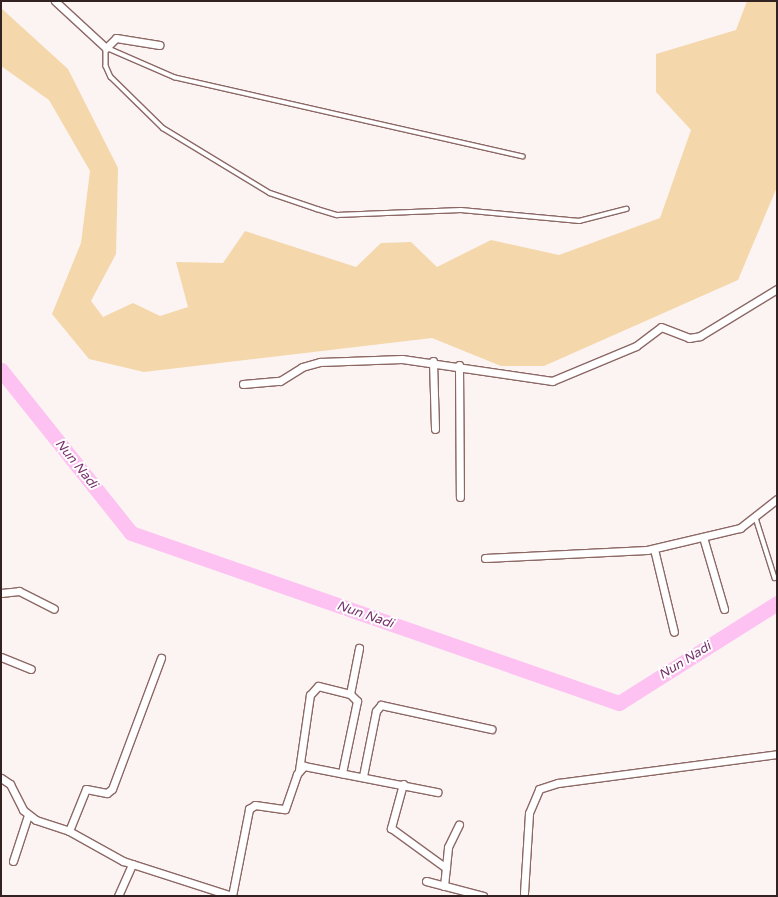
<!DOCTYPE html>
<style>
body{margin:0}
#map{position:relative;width:778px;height:897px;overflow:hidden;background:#fcf4f3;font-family:"Varela Round",sans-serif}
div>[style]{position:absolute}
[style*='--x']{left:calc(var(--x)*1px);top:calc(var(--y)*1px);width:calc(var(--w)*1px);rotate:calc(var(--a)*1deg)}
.green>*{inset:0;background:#f4d7ab}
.river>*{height:15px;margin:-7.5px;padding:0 7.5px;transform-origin:7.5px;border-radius:7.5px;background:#fdc2f1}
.roads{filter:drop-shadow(1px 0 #8c6865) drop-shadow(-1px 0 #8c6865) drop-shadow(0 1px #8c6865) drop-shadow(0 -1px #8c6865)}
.lane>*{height:3.5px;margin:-1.75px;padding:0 1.75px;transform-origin:1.75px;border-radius:1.75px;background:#fff}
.street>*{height:7px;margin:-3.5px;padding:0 3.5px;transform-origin:3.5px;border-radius:3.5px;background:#fff}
span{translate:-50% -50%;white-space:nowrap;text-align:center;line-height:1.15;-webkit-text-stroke:4px #fff;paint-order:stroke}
.water-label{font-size:13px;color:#77336d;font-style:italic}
.frame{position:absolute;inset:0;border:2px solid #322322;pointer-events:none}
</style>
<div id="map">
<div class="green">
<i style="clip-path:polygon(747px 1px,777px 1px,777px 187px,738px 280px,544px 366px,501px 366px,432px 338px,144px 372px,89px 359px,52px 314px,81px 243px,90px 171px,49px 100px,1px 66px,1px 8px,68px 69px,118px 168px,116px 254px,91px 301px,103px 317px,133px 303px,160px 316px,188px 307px,176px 262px,223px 263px,245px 231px,356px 267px,381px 243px,411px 242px,437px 267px,491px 240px,559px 255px,660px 218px,691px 130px,656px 92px,656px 54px,736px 30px)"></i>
</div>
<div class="river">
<i style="--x:1;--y:370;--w:208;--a:51.4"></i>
<i style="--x:131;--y:533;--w:517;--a:19.21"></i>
<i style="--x:619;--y:703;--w:187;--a:-32.3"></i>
</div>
<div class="roads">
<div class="lane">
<i style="--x:523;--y:157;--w:357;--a:-167.2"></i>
<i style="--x:175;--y:78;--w:75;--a:-156.5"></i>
<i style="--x:106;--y:48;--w:18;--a:90"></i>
<i style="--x:106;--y:66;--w:12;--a:66"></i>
<i style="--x:111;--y:77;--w:73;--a:44.4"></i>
<i style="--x:163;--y:128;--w:125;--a:31.3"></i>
<i style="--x:270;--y:193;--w:50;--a:18.8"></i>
<i style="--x:317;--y:209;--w:21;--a:17"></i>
<i style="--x:337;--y:215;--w:124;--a:-2.3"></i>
<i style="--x:461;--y:210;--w:119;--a:5.3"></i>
<i style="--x:579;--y:221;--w:49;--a:-14.3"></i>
<i style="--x:756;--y:518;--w:63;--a:72.4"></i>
</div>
<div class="street">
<i style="--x:55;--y:1;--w:69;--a:42.7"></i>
<i style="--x:106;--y:48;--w:14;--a:-45"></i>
<i style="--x:116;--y:38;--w:44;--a:9.2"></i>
<i style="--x:433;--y:361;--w:68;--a:88.3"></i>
<i style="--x:459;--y:365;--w:132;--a:89.6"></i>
<i style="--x:243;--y:384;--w:37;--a:-5"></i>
<i style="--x:280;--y:381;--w:26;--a:-32"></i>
<i style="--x:302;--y:367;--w:19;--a:-16"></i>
<i style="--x:320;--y:362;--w:82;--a:-2.1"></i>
<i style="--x:402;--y:359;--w:152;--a:8.3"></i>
<i style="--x:552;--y:381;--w:91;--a:-22.6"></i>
<i style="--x:636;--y:346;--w:31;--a:-37"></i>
<i style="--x:661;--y:327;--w:30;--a:21"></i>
<i style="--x:689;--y:338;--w:11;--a:-10"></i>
<i style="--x:700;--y:336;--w:90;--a:-31.4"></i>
<i style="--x:703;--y:537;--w:75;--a:73.7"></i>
<i style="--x:654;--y:549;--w:85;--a:76.5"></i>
<i style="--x:485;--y:558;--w:162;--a:-2.8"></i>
<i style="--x:647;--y:550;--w:96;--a:-13.3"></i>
<i style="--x:740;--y:528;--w:47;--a:-38.1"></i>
<i style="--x:1;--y:593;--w:18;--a:-6"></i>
<i style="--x:19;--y:591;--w:39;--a:27"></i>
<i style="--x:1;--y:657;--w:32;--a:22"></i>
<i style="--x:350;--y:694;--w:47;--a:-78.9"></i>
<i style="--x:299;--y:770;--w:76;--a:-81.7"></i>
<i style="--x:310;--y:695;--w:12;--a:-48"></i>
<i style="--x:318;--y:686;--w:33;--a:14"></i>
<i style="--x:350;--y:694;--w:10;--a:45"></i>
<i style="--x:357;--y:701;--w:74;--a:101.8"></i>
<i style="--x:363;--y:776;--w:66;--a:-78.7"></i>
<i style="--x:376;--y:711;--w:8;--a:-50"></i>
<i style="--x:381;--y:705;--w:113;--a:12.3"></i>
<i style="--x:1;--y:778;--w:11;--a:34"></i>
<i style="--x:10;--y:784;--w:29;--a:63"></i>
<i style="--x:23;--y:810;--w:16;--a:38"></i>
<i style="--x:36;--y:820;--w:35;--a:18"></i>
<i style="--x:69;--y:831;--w:62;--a:29.1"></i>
<i style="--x:123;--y:861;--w:114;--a:17.8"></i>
<i style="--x:403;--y:784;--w:46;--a:105.3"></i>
<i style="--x:391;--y:828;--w:68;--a:36"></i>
<i style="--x:69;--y:831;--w:45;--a:-68"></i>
<i style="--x:86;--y:789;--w:21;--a:11"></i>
<i style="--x:107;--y:793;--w:6;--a:-39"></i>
<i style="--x:112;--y:789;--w:140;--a:-69.5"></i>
<i style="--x:13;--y:861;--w:48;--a:-71.9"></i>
<i style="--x:426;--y:881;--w:59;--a:14.7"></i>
<i style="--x:444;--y:886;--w:39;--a:-84"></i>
<i style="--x:448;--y:847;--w:25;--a:-64"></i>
<i style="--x:524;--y:893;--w:80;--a:-86.4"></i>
<i style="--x:529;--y:813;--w:26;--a:-67"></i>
<i style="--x:539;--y:789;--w:20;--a:-18"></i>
<i style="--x:558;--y:783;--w:221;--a:-7.5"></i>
<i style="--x:118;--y:896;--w:35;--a:-66"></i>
<i style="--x:232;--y:896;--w:89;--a:-78.9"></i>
<i style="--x:249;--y:809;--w:7;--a:-34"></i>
<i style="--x:255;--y:805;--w:30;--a:8"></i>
<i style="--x:285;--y:809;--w:37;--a:-71"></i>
<i style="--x:297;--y:774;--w:11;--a:-49"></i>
<i style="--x:304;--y:766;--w:136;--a:11.1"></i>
</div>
</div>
<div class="water-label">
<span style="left:76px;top:464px;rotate:51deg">Nun Nadi</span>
<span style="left:365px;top:615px;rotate:19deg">Nun Nadi</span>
<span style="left:685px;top:661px;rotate:-32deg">Nun Nadi</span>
</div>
<div class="frame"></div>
</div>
